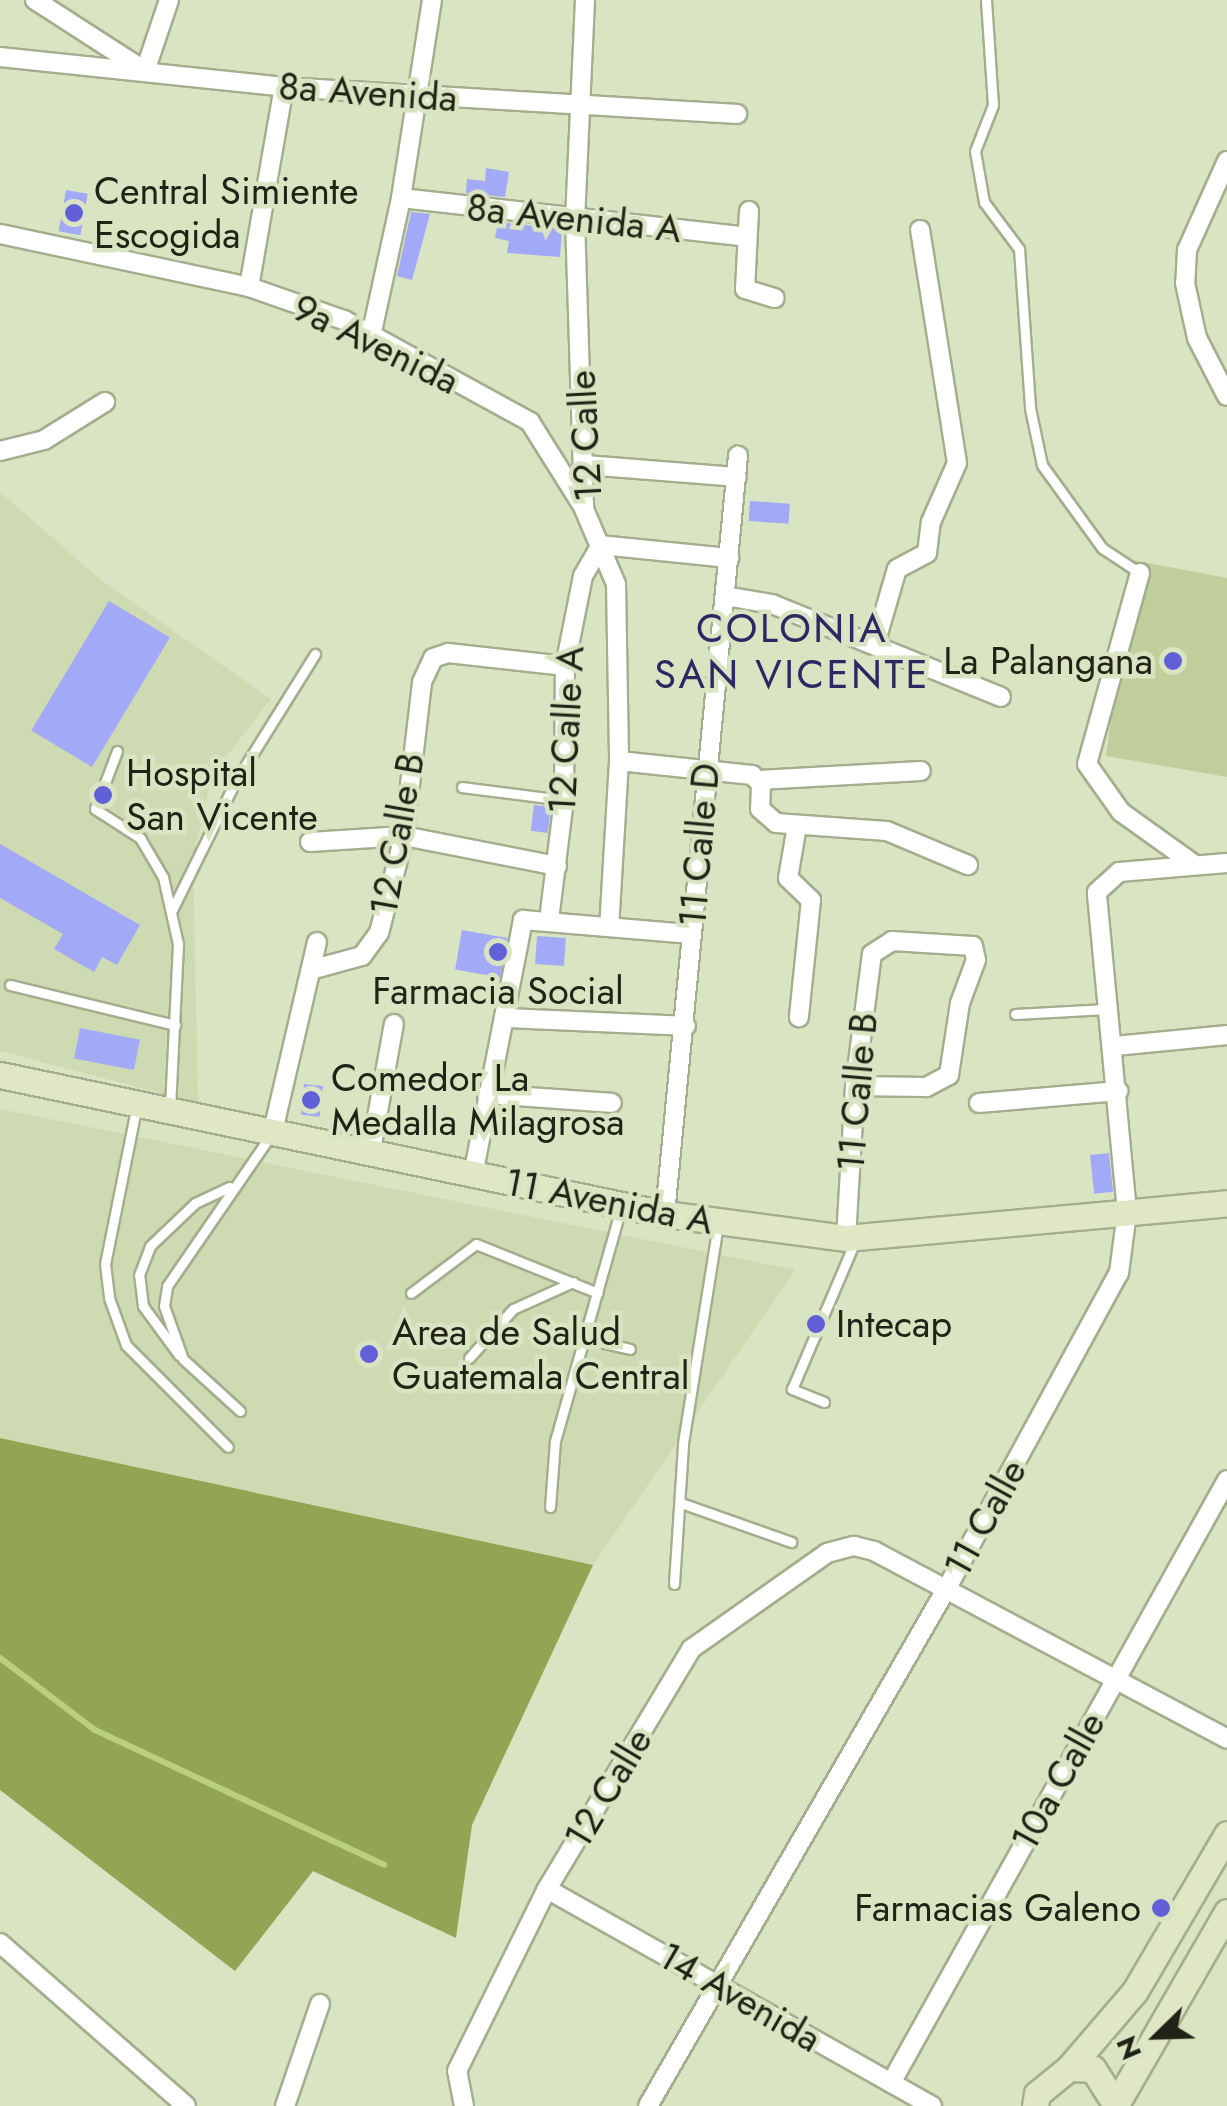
<!DOCTYPE html>
<style>
body{margin:0}
#map{position:relative;width:1227px;height:2106px;overflow:hidden;background:#d9e4c2;font-family:Jost,sans-serif}
div>[style]{position:absolute}
[style*='--x']{left:calc(var(--x)*1px);top:calc(var(--y)*1px);width:calc(var(--w)*1px);rotate:calc(var(--a)*1deg)}
.built>*{inset:0;background:#cedab1}
.green>*{inset:0;background:#c0ce9c}
.forest>*{inset:0;background:#91a554}
.stream>*{height:6px;margin:-3px;padding:0 3px;transform-origin:3px;border-radius:3px;background:#bbd07e}
.building>*{inset:0;background:#a2a9f6;transform-origin:0 0}
.roads{filter:drop-shadow(2px 0 #a4ad8d) drop-shadow(-2px 0 #a4ad8d) drop-shadow(0 2px #a4ad8d) drop-shadow(0 -2px #a4ad8d)}
.lane>*{height:9px;margin:-4.5px;padding:0 4.5px;transform-origin:4.5px;border-radius:4.5px;background:#fff}
.street>*{height:18px;margin:-9px;padding:0 9px;transform-origin:9px;border-radius:9px;background:#fff}
.secondary>*{height:25px;margin:-12.5px;padding:0 12.5px;transform-origin:12.5px;border-radius:12.5px;background:#dfe7c4}
.dots>*{width:28px;height:28px;translate:-50% -50%;box-sizing:border-box;border:5px solid #d9e4c2;border-radius:50%}
span{translate:-50% -50%;white-space:nowrap;text-align:center;line-height:1.15;-webkit-text-stroke:9px #d9e4c2;paint-order:stroke}
.street-label{font-size:38px;color:#202316}
.poi-label{font-size:38px;color:#202316}
.left{translate:0 -50%;text-align:left}
.right{translate:-100% -50%;text-align:right}
.neighbourhood-label{font-size:40px;color:#2a2963;letter-spacing:2.5px}
.north{position:absolute;left:1107px;top:1986px;width:100px;height:100px;-webkit-text-stroke:8px #d9e4c2;paint-order:stroke;rotate:247deg;font-size:28px;font-weight:700;line-height:40px;text-align:center;color:#202316}
.north::after{content:'';display:block;margin:auto;width:35px;height:45px;background:#202316;clip-path:polygon(50% 0,100% 100%,50% 72%,0 100%)}
</style>
<div id="map">
<div class="built">
<i style="clip-path:polygon(0 492px,101px 580px,271px 699px,212px 775px,193px 859px,198px 1103px,0 1051px)"></i>
<i style="clip-path:polygon(0 1109px,795px 1270px,593px 1565px,0 1438px)"></i>
</div>
<div class="green">
<i style="clip-path:polygon(1132px 560px,1227px 578px,1227px 777px,1106px 756px)"></i>
</div>
<div class="forest">
<i style="clip-path:polygon(0 1438px,593px 1565px,472px 1825px,456px 1938px,313px 1871px,235px 1971px,0 1790px)"></i>
</div>
<div class="stream">
<i style="--x:0;--y:1658;--w:119;--a:37.2"></i>
<i style="--x:95;--y:1730;--w:319;--a:25"></i>
</div>
<div class="building">
<i style="clip-path:polygon(486px 168px,509px 172px,505px 197px,466px 193px,467px 179px,485px 181px)"></i>
<i style="left:66px;top:190px;width:22px;height:42px;rotate:10deg"></i>
<i style="clip-path:polygon(411px 212px,430px 214px,412px 280px,397px 276px)"></i>
<i style="clip-path:polygon(498px 222px,562px 229px,560px 257px,507px 253px,509px 241px,495px 238px)"></i>
<i style="left:750px;top:501px;width:40px;height:20px;rotate:4deg"></i>
<i style="left:109px;top:601px;width:71px;height:151px;rotate:31deg"></i>
<i style="left:534px;top:805px;width:17px;height:26px;rotate:7deg"></i>
<i style="clip-path:polygon(0 844px,140px 925px,117px 965px,102px 957px,94px 972px,54px 949px,63px 934px,0 898px)"></i>
<i style="left:462px;top:930px;width:46px;height:40px;rotate:10deg"></i>
<i style="left:537px;top:936px;width:29px;height:28px;rotate:4deg"></i>
<i style="left:80px;top:1028px;width:61px;height:31px;rotate:11deg"></i>
<i style="left:304px;top:1084px;width:19px;height:31px;rotate:6deg"></i>
<i style="left:1109px;top:1153px;width:39px;height:19px;rotate:84deg"></i>
</div>
<div class="roads">
<div class="lane">
<i style="--x:986;--y:0;--w:105;--a:86.2"></i>
<i style="--x:993;--y:105;--w:49;--a:111.4"></i>
<i style="--x:975;--y:151;--w:52;--a:80"></i>
<i style="--x:984;--y:202;--w:59;--a:53.3"></i>
<i style="--x:1019;--y:249;--w:159;--a:86"></i>
<i style="--x:1030;--y:408;--w:58;--a:78.1"></i>
<i style="--x:1042;--y:465;--w:102;--a:54.1"></i>
<i style="--x:1102;--y:548;--w:45;--a:33.3"></i>
<i style="--x:117;--y:751;--w:62;--a:110.8"></i>
<i style="--x:95;--y:809;--w:54;--a:32.8"></i>
<i style="--x:140;--y:838;--w:45;--a:59.5"></i>
<i style="--x:163;--y:877;--w:69;--a:77.4"></i>
<i style="--x:178;--y:944;--w:164;--a:92.8"></i>
<i style="--x:462;--y:787;--w:103;--a:7.3"></i>
<i style="--x:172;--y:910;--w:143;--a:-63.8"></i>
<i style="--x:235;--y:782;--w:151;--a:-58"></i>
<i style="--x:10;--y:985;--w:170;--a:13.6"></i>
<i style="--x:1015;--y:1014;--w:92;--a:-3.1"></i>
<i style="--x:136;--y:1109;--w:158;--a:101.3"></i>
<i style="--x:105;--y:1264;--w:34;--a:83"></i>
<i style="--x:109;--y:1298;--w:50;--a:70.1"></i>
<i style="--x:126;--y:1345;--w:144;--a:45"></i>
<i style="--x:411;--y:1293;--w:81;--a:-37"></i>
<i style="--x:476;--y:1244;--w:131;--a:21.9"></i>
<i style="--x:587;--y:1339;--w:44;--a:13.1"></i>
<i style="--x:179;--y:1355;--w:61;--a:-126.3"></i>
<i style="--x:143;--y:1306;--w:31;--a:-97"></i>
<i style="--x:139;--y:1275;--w:31;--a:-69"></i>
<i style="--x:150;--y:1246;--w:62;--a:-43.7"></i>
<i style="--x:195;--y:1203;--w:38;--a:-25"></i>
<i style="--x:469;--y:1358;--w:66;--a:-48.1"></i>
<i style="--x:513;--y:1309;--w:66;--a:-24.2"></i>
<i style="--x:824;--y:1402;--w:35;--a:-158"></i>
<i style="--x:792;--y:1389;--w:163;--a:-66.9"></i>
<i style="--x:240;--y:1411;--w:77;--a:-137.6"></i>
<i style="--x:183;--y:1359;--w:56;--a:-109.7"></i>
<i style="--x:164;--y:1306;--w:20;--a:-81"></i>
<i style="--x:167;--y:1286;--w:186;--a:-55.5"></i>
<i style="--x:681;--y:1503;--w:117;--a:19.5"></i>
<i style="--x:550;--y:1507;--w:66;--a:-85.7"></i>
<i style="--x:555;--y:1441;--w:242;--a:-74.2"></i>
<i style="--x:674;--y:1584;--w:141;--a:-86.3"></i>
<i style="--x:683;--y:1443;--w:221;--a:-80.9"></i>
</div>
<div class="street">
<i style="--x:35;--y:0;--w:131;--a:32.8"></i>
<i style="--x:145;--y:71;--w:75;--a:-71.3"></i>
<i style="--x:585;--y:0;--w:219;--a:92.6"></i>
<i style="--x:575;--y:219;--w:290;--a:88.2"></i>
<i style="--x:584;--y:509;--w:82;--a:66.9"></i>
<i style="--x:616;--y:584;--w:177;--a:89"></i>
<i style="--x:619;--y:761;--w:166;--a:93.4"></i>
<i style="--x:0;--y:57;--w:286;--a:6"></i>
<i style="--x:284;--y:87;--w:454;--a:3.4"></i>
<i style="--x:1227;--y:161;--w:98;--a:114.2"></i>
<i style="--x:1187;--y:250;--w:33;--a:93"></i>
<i style="--x:1185;--y:283;--w:56;--a:77.7"></i>
<i style="--x:1197;--y:338;--w:65;--a:62.7"></i>
<i style="--x:401;--y:198;--w:348;--a:6.4"></i>
<i style="--x:749;--y:211;--w:78;--a:92.9"></i>
<i style="--x:745;--y:289;--w:31;--a:17"></i>
<i style="--x:0;--y:234;--w:255;--a:12"></i>
<i style="--x:249;--y:287;--w:101;--a:19.2"></i>
<i style="--x:344;--y:320;--w:212;--a:28.7"></i>
<i style="--x:530;--y:422;--w:102;--a:57.9"></i>
<i style="--x:249;--y:287;--w:203;--a:-80.1"></i>
<i style="--x:371;--y:336;--w:141;--a:-77.7"></i>
<i style="--x:401;--y:198;--w:200;--a:-81.1"></i>
<i style="--x:0;--y:451;--w:45;--a:-14"></i>
<i style="--x:44;--y:440;--w:72;--a:-31.9"></i>
<i style="--x:585;--y:465;--w:152;--a:4.5"></i>
<i style="--x:1140;--y:573;--w:198;--a:105.5"></i>
<i style="--x:1087;--y:764;--w:59;--a:54.7"></i>
<i style="--x:1121;--y:812;--w:91;--a:35.6"></i>
<i style="--x:725;--y:596;--w:48;--a:9.7"></i>
<i style="--x:772;--y:604;--w:247;--a:22.1"></i>
<i style="--x:875;--y:644;--w:78;--a:-73.7"></i>
<i style="--x:897;--y:569;--w:34;--a:-28"></i>
<i style="--x:927;--y:553;--w:31;--a:-83"></i>
<i style="--x:931;--y:522;--w:64;--a:-66.2"></i>
<i style="--x:957;--y:463;--w:236;--a:-99"></i>
<i style="--x:619;--y:761;--w:134;--a:6"></i>
<i style="--x:752;--y:775;--w:13;--a:45"></i>
<i style="--x:761;--y:784;--w:25;--a:92"></i>
<i style="--x:760;--y:809;--w:21;--a:41"></i>
<i style="--x:776;--y:823;--w:111;--a:4.1"></i>
<i style="--x:887;--y:831;--w:88;--a:22.8"></i>
<i style="--x:759;--y:780;--w:162;--a:-3.2"></i>
<i style="--x:797;--y:826;--w:53;--a:99.8"></i>
<i style="--x:788;--y:878;--w:32;--a:44"></i>
<i style="--x:811;--y:900;--w:118;--a:95.9"></i>
<i style="--x:310;--y:842;--w:94;--a:-3.7"></i>
<i style="--x:404;--y:836;--w:156;--a:11.1"></i>
<i style="--x:549;--y:920;--w:121;--a:-82.9"></i>
<i style="--x:564;--y:800;--w:134;--a:-89.6"></i>
<i style="--x:565;--y:666;--w:92;--a:-78.7"></i>
<i style="--x:583;--y:576;--w:36;--a:-60"></i>
<i style="--x:601;--y:545;--w:129;--a:5.8"></i>
<i style="--x:314;--y:969;--w:50;--a:-15.2"></i>
<i style="--x:362;--y:956;--w:29;--a:-54"></i>
<i style="--x:379;--y:933;--w:100;--a:-75.5"></i>
<i style="--x:404;--y:836;--w:155;--a:-83.3"></i>
<i style="--x:422;--y:682;--w:26;--a:-65"></i>
<i style="--x:433;--y:658;--w:16;--a:-18"></i>
<i style="--x:448;--y:653;--w:118;--a:6.3"></i>
<i style="--x:504;--y:1018;--w:182;--a:2.5"></i>
<i style="--x:1115;--y:1046;--w:113;--a:-5.6"></i>
<i style="--x:487;--y:1094;--w:125;--a:4.1"></i>
<i style="--x:979;--y:1103;--w:140;--a:-4.9"></i>
<i style="--x:273;--y:1131;--w:194;--a:-76.9"></i>
<i style="--x:371;--y:1150;--w:128;--a:-79.7"></i>
<i style="--x:473;--y:1175;--w:260;--a:-78.9"></i>
<i style="--x:523;--y:920;--w:169;--a:4.8"></i>
<i style="--x:665;--y:1214;--w:762;--a:-84.5"></i>
<i style="--x:846;--y:1238;--w:152;--a:-86.6"></i>
<i style="--x:855;--y:1086;--w:133;--a:-82.7"></i>
<i style="--x:872;--y:954;--w:24;--a:-33"></i>
<i style="--x:892;--y:941;--w:81;--a:3.5"></i>
<i style="--x:973;--y:946;--w:14;--a:78"></i>
<i style="--x:976;--y:960;--w:46;--a:110.4"></i>
<i style="--x:960;--y:1003;--w:73;--a:98.7"></i>
<i style="--x:949;--y:1075;--w:26;--a:152"></i>
<i style="--x:926;--y:1087;--w:71;--a:-179.2"></i>
<i style="--x:547;--y:1889;--w:442;--a:29.4"></i>
<i style="--x:0;--y:1943;--w:247;--a:41.2"></i>
<i style="--x:891;--y:2083;--w:690;--a:-60.87"></i>
<i style="--x:285;--y:2106;--w:108;--a:-71.1"></i>
<i style="--x:464;--y:2106;--w:36;--a:-101"></i>
<i style="--x:457;--y:2071;--w:203;--a:-63.7"></i>
<i style="--x:547;--y:1889;--w:280;--a:-59"></i>
<i style="--x:691;--y:1649;--w:166;--a:-35.2"></i>
<i style="--x:827;--y:1553;--w:28;--a:-15"></i>
<i style="--x:854;--y:1546;--w:21;--a:14"></i>
<i style="--x:874;--y:1551;--w:400;--a:28"></i>
<i style="--x:648;--y:2106;--w:600;--a:-60.02"></i>
<i style="--x:948;--y:1586;--w:357;--a:-61.4"></i>
<i style="--x:1119;--y:1273;--w:62;--a:-82.5"></i>
<i style="--x:1127;--y:1212;--w:321;--a:-95.4"></i>
<i style="--x:1097;--y:892;--w:30;--a:-42"></i>
<i style="--x:1119;--y:872;--w:108;--a:-4.8"></i>
</div>
<div class="secondary">
<i style="--x:0;--y:1075;--w:679;--a:11.81"></i>
<i style="--x:665;--y:1214;--w:183;--a:7.6"></i>
<i style="--x:846;--y:1238;--w:383;--a:-5.2"></i>
<i style="--x:1069;--y:2068;--w:24;--a:2"></i>
<i style="--x:1093;--y:2069;--w:43;--a:57.4"></i>
<i style="--x:1035;--y:2106;--w:12;--a:-81"></i>
<i style="--x:1037;--y:2094;--w:41;--a:-39.1"></i>
<i style="--x:1069;--y:2068;--w:101;--a:-49.4"></i>
<i style="--x:1135;--y:1991;--w:182;--a:-59.6"></i>
<i style="--x:1115;--y:2106;--w:224;--a:-60"></i>
</div>
</div>
<div class="dots">
<i style="left:74px;top:213px;background:#6260d9"></i>
<i style="left:1173px;top:661px;background:#6260d9"></i>
<i style="left:103px;top:795px;background:#6260d9"></i>
<i style="left:498px;top:952px;background:#6260d9"></i>
<i style="left:311px;top:1100px;background:#6260d9"></i>
<i style="left:816px;top:1324px;background:#6260d9"></i>
<i style="left:369px;top:1354px;background:#6260d9"></i>
<i style="left:1161px;top:1908px;background:#6260d9"></i>
</div>
<div class="street-label">
<span style="left:368px;top:92px;rotate:4deg">8a Avenida</span>
<span style="left:574px;top:218px;rotate:6deg">8a Avenida A</span>
<span style="left:376px;top:344px;rotate:26deg">9a Avenida</span>
<span style="left:585px;top:436px;rotate:-93deg">12 Calle</span>
<span style="left:566px;top:730px;rotate:-87deg">12 Calle A</span>
<span style="left:397px;top:834px;rotate:-80deg">12 Calle B</span>
<span style="left:699px;top:845px;rotate:-85deg">11 Calle D</span>
<span style="left:857px;top:1092px;rotate:-85deg">11 Calle B</span>
<span style="left:609px;top:1201px;rotate:11deg">11 Avenida A</span>
<span style="left:985px;top:1518px;rotate:-61deg">11 Calle</span>
<span style="left:1058px;top:1781px;rotate:-61deg">10a Calle</span>
<span style="left:608px;top:1788px;rotate:-59deg">12 Calle</span>
<span style="left:740px;top:1997px;rotate:30deg">14 Avenida</span>
</div>
<div class="poi-label">
<span class="left" style="left:94px;top:213px">Central Simiente<br>Escogida</span>
<span class="right" style="left:1153px;top:661px">La Palangana</span>
<span class="left" style="left:126px;top:795px">Hospital<br>San Vicente</span>
<span style="left:498px;top:991px">Farmacia Social</span>
<span class="left" style="left:331px;top:1100px">Comedor La<br>Medalla Milagrosa</span>
<span class="left" style="left:836px;top:1324px">Intecap</span>
<span class="left" style="left:392px;top:1354px">Area de Salud<br>Guatemala Central</span>
<span class="right" style="left:1141px;top:1908px">Farmacias Galeno</span>
</div>
<div class="neighbourhood-label">
<span style="left:792px;top:651px">COLONIA<br>SAN VICENTE</span>
</div>
<div class="north">N</div>
</div>
